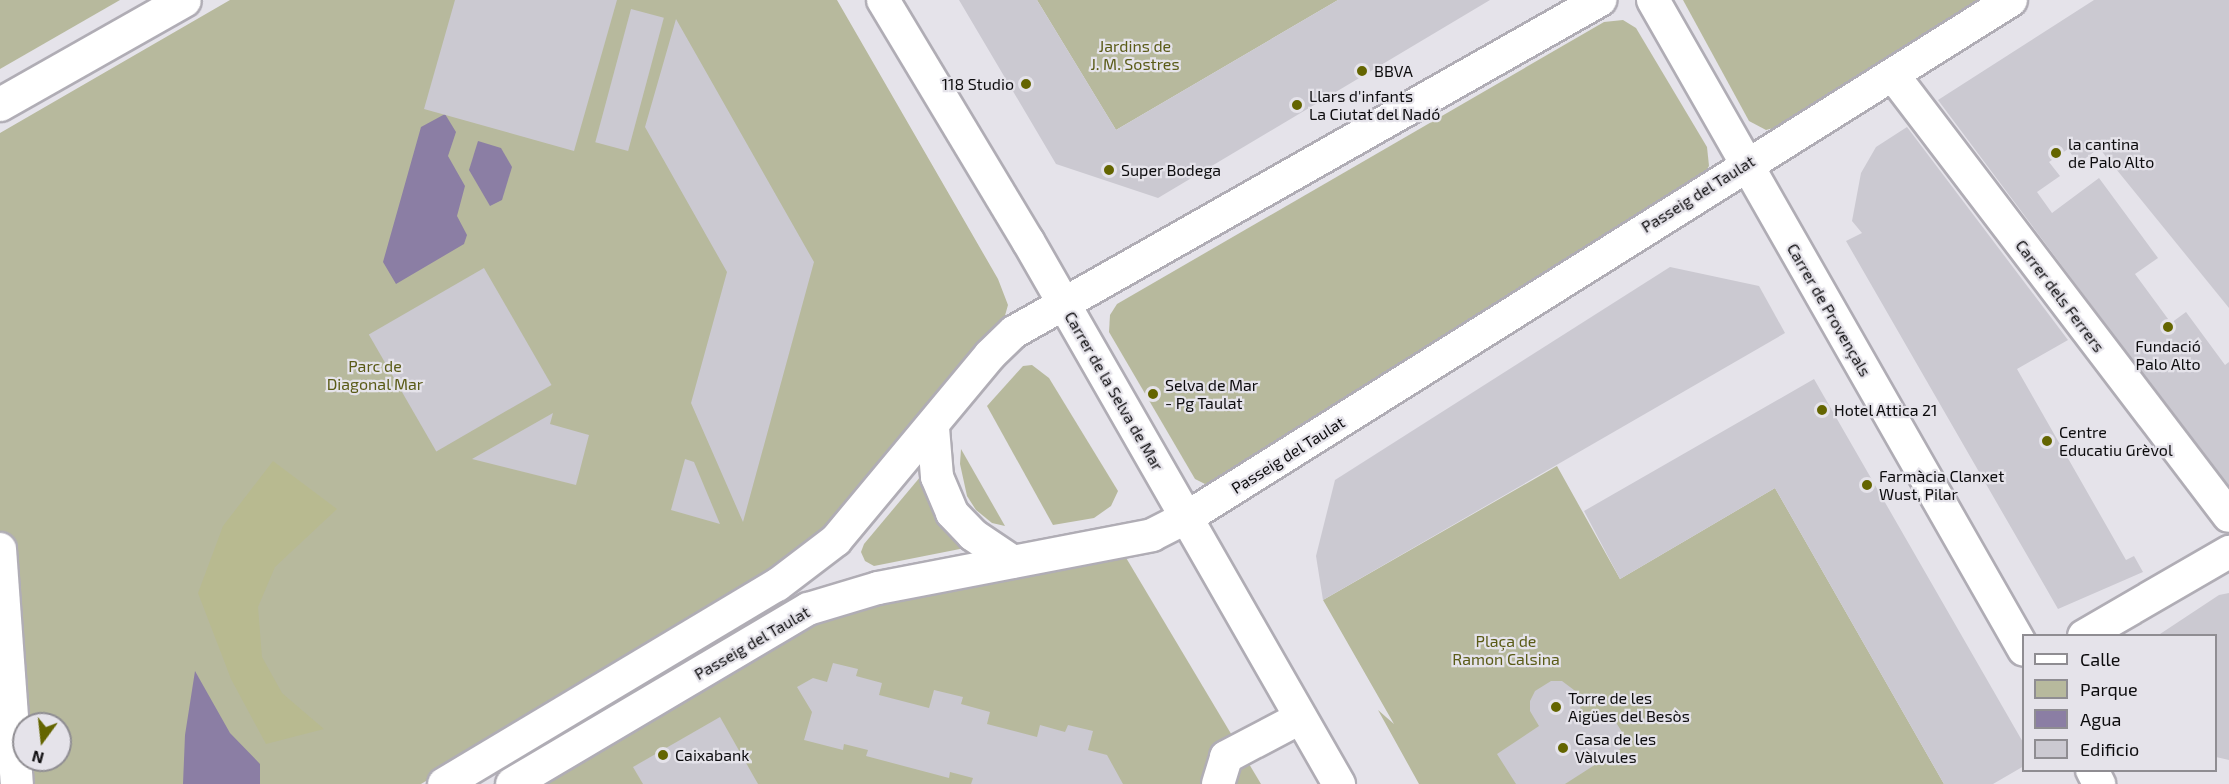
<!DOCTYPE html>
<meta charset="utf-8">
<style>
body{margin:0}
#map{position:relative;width:2229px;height:784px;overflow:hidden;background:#e5e3ea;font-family:"Exo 2",sans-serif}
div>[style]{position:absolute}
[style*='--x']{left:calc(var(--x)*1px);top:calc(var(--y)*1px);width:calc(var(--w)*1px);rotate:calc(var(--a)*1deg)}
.green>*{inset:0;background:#b7b99d}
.forest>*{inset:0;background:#b8ba90}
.water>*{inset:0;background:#8b7ea4}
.building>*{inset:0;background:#cbc9d1;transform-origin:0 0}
.roads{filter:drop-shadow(2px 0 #b0adb5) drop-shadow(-2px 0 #b0adb5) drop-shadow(0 2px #b0adb5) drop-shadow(0 -2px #b0adb5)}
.minor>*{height:32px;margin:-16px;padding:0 16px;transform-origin:16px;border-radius:16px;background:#fff}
.major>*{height:33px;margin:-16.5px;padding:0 16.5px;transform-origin:16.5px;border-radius:16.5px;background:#fff}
.dots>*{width:16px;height:16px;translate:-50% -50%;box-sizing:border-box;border:3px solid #e5e3ea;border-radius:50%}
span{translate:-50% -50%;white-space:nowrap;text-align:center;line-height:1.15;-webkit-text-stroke:4.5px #e5e3ea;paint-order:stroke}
.park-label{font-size:16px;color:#5a5b17}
.poi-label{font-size:16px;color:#0d0c0e}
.left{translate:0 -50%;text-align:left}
.right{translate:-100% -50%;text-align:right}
.street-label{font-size:16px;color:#0d0c0e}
.legend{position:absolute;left:2022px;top:634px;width:195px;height:138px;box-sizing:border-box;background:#e5e3ea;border:2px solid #8f8d92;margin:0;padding:8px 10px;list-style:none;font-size:18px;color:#0d0c0e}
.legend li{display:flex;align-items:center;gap:12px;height:30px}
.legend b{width:30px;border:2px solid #8f8d92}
.north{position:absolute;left:12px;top:712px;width:60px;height:60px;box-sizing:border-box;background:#e5e3ea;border:2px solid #8f8d92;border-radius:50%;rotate:195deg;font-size:16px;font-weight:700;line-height:24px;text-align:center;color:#0d0c0e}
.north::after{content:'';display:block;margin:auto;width:21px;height:27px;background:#646500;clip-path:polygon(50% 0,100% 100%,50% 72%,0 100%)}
</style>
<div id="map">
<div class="green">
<i style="clip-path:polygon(0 0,120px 0,0 69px)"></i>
<i style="clip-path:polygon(evenodd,230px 0,837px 0,998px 279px,1008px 305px,1002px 326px,832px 534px,421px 784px,0 784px,0 133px,230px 0,24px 724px,60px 724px,60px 760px,24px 760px,24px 724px)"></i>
<i style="clip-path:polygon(1037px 0,1338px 0,1116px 130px)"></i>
<i style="clip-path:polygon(1683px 0,1985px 0,1788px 124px,1766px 130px,1749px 121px)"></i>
<i style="clip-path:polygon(1623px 20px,1636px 28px,1707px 147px,1709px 166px,1700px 180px,1217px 482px,1205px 484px,1195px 479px,1109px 332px,1110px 315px,1117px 304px,1604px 22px)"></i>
<i style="clip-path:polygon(1032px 365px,1049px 378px,1118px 491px,1111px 506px,1094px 518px,1053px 525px,987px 406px,1023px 366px)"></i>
<i style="clip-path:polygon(961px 449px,1005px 526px,992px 523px,976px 510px,967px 496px,960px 464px)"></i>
<i style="clip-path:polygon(1557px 466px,1620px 579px,1775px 488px,1944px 784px,1419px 784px,1378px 710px,1394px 724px,1323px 600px)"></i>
<i style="clip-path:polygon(926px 470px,970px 547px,874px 566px,865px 561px,861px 552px,864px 544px)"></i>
<i style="clip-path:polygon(1122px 551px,1261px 784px,537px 784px,822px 618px,868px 597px)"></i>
</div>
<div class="forest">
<i style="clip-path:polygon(273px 461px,337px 509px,275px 567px,258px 607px,262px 657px,282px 693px,324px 729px,266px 744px,231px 679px,198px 593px,223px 526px)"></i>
</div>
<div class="water">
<i style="clip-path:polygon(445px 114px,456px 132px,448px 156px,465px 186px,457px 216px,467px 235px,464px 244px,396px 284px,383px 262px,421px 127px)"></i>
<i style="clip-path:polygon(478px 141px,501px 148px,512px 167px,502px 200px,490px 206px,469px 170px)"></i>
<i style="clip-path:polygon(195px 671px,230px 733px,260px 764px,260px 784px,183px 784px,185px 735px)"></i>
</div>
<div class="building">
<i style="clip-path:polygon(455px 0,617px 0,574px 151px,424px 109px)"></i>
<i style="clip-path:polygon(959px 0,1037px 0,1116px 130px,1338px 0,1490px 0,1158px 198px,1056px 164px)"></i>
<i style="clip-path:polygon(2094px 0,2229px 0,2229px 308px,2099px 148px,2078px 164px,2068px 149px,2049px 162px,2060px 176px,2037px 192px,2052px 213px,2099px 178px,2158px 258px,2135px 274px,2171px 323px,2186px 312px,2225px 365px,2229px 362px,2229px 489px,1938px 100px)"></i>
<i style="left:631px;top:9px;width:34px;height:138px;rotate:15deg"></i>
<i style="clip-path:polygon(676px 19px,814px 262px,743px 522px,691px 403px,727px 272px,645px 127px)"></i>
<i style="clip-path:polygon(1907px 127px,2068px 340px,2017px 369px,2126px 560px,2134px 556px,2143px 572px,2058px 609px,1846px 241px,1862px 233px,1852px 221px,1861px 173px,1876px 147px)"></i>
<i style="clip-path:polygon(1670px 267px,1759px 286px,1785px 333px,1323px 600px,1316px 556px,1335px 480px)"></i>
<i style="left:484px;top:268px;width:135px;height:133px;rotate:60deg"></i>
<i style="clip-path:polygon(1814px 379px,2024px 744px,2024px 766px,1993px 784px,1944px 784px,1775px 488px,1620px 579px,1584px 511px)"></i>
<i style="clip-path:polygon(553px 413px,550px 424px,589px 435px,576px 485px,472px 459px)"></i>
<i style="clip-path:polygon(685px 459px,694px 462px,720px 524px,671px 510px)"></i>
<i style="clip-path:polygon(2229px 593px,2229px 760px,2216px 757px,2216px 636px,2157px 636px,2219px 595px)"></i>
<i style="clip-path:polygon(833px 663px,858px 669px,856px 676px,882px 683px,879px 695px,929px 708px,934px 690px,963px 697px,961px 704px,990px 712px,987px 724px,1037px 737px,1040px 725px,1065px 732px,1068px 725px,1093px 731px,1088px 750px,1107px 755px,1123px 784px,971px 784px,973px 778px,950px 772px,949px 778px,866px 756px,868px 750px,844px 744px,843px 750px,804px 740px,812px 712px,797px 687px,813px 678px,827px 682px)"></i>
<i style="clip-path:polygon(1551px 681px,1562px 681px,1578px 693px,1581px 702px,1579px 718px,1586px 728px,1610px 713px,1629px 743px,1565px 784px,1516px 784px,1497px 754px,1539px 726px,1530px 711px,1530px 701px,1535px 691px)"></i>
<i style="clip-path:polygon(720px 717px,758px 784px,643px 784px,633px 767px)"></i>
</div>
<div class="roads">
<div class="minor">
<i style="--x:883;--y:0;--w:281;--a:59"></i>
<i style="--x:1028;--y:241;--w:626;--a:60.2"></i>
<i style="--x:1653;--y:0;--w:748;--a:60.28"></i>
<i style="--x:1893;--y:75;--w:554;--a:52.7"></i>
<i style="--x:933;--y:428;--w:49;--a:85.3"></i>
<i style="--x:937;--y:477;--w:39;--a:67"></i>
<i style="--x:952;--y:513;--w:30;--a:46"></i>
<i style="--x:973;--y:535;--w:48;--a:34"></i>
<i style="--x:0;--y:549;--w:236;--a:85.9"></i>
<i style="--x:2084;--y:636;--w:168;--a:-30.1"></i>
<i style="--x:2092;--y:770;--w:16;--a:63"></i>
<i style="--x:444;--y:784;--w:388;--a:-30.9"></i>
<i style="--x:777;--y:585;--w:74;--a:-37.3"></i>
<i style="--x:836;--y:540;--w:241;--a:-50.2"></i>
<i style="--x:990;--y:355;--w:33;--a:-44"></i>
<i style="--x:1014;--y:332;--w:674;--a:-29.53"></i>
<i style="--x:512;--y:784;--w:344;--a:-30.6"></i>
<i style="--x:808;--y:609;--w:73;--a:-16.7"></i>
<i style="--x:878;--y:588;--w:279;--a:-10.9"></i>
<i style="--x:1152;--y:535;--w:38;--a:-27"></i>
<i style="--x:1186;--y:518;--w:974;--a:-32.12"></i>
<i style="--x:1218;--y:784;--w:28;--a:-73"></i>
<i style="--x:1226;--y:757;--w:84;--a:-27.8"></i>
</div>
<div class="major">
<i style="--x:0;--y:104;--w:211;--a:-29.5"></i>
</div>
</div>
<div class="dots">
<i style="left:1362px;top:71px;background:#646500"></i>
<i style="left:1026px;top:84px;background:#646500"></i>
<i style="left:1297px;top:105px;background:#646500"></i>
<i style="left:2056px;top:153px;background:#646500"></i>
<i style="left:1109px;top:170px;background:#646500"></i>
<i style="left:2168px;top:327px;background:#646500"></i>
<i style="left:1153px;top:394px;background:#646500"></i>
<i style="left:1822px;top:410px;background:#646500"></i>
<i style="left:2047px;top:441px;background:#646500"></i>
<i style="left:1867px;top:485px;background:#646500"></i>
<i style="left:1556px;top:707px;background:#646500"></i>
<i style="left:1563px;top:748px;background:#646500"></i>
<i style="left:663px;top:755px;background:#646500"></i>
</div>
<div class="park-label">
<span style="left:1135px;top:55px">Jardins de<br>J. M. Sostres</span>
<span style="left:375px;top:375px">Parc de<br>Diagonal Mar</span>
<span style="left:1506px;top:650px">Plaça de<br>Ramon Calsina</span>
</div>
<div class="poi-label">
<span class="left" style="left:1374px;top:71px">BBVA</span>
<span class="right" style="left:1014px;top:84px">118 Studio</span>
<span class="left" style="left:1309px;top:105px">Llars d'infants<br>La Ciutat del Nadó</span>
<span class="left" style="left:2068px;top:153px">la cantina<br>de Palo Alto</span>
<span class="left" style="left:1121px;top:170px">Super Bodega</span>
<span style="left:2168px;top:355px">Fundació<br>Palo Alto</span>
<span class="left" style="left:1165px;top:394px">Selva de Mar<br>- Pg Taulat</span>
<span class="left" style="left:1834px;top:410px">Hotel Attica 21</span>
<span class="left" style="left:2059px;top:441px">Centre<br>Educatiu Grèvol</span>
<span class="left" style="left:1879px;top:485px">Farmàcia Clanxet<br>Wust, Pilar</span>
<span class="left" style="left:1568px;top:707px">Torre de les<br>Aigües del Besòs</span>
<span class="left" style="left:1575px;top:748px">Casa de les<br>Vàlvules</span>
<span class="left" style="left:675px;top:755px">Caixabank</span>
</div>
<div class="street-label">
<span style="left:1698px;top:194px;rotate:-32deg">Passeig del Taulat</span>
<span style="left:2060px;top:296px;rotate:53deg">Carrer dels Ferrers</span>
<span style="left:1829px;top:310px;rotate:60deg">Carrer de Provençals</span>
<span style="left:1114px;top:391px;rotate:60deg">Carrer de la Selva de Mar</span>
<span style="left:1288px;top:455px;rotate:-32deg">Passeig del Taulat</span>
<span style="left:752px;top:643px;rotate:-30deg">Passeig del Taulat</span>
</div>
<ul class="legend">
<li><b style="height:8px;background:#fff"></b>Calle</li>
<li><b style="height:16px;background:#b7b99d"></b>Parque</li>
<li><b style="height:16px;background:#8b7ea4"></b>Agua</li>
<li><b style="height:16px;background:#cbc9d1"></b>Edificio</li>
</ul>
<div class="north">N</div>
</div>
